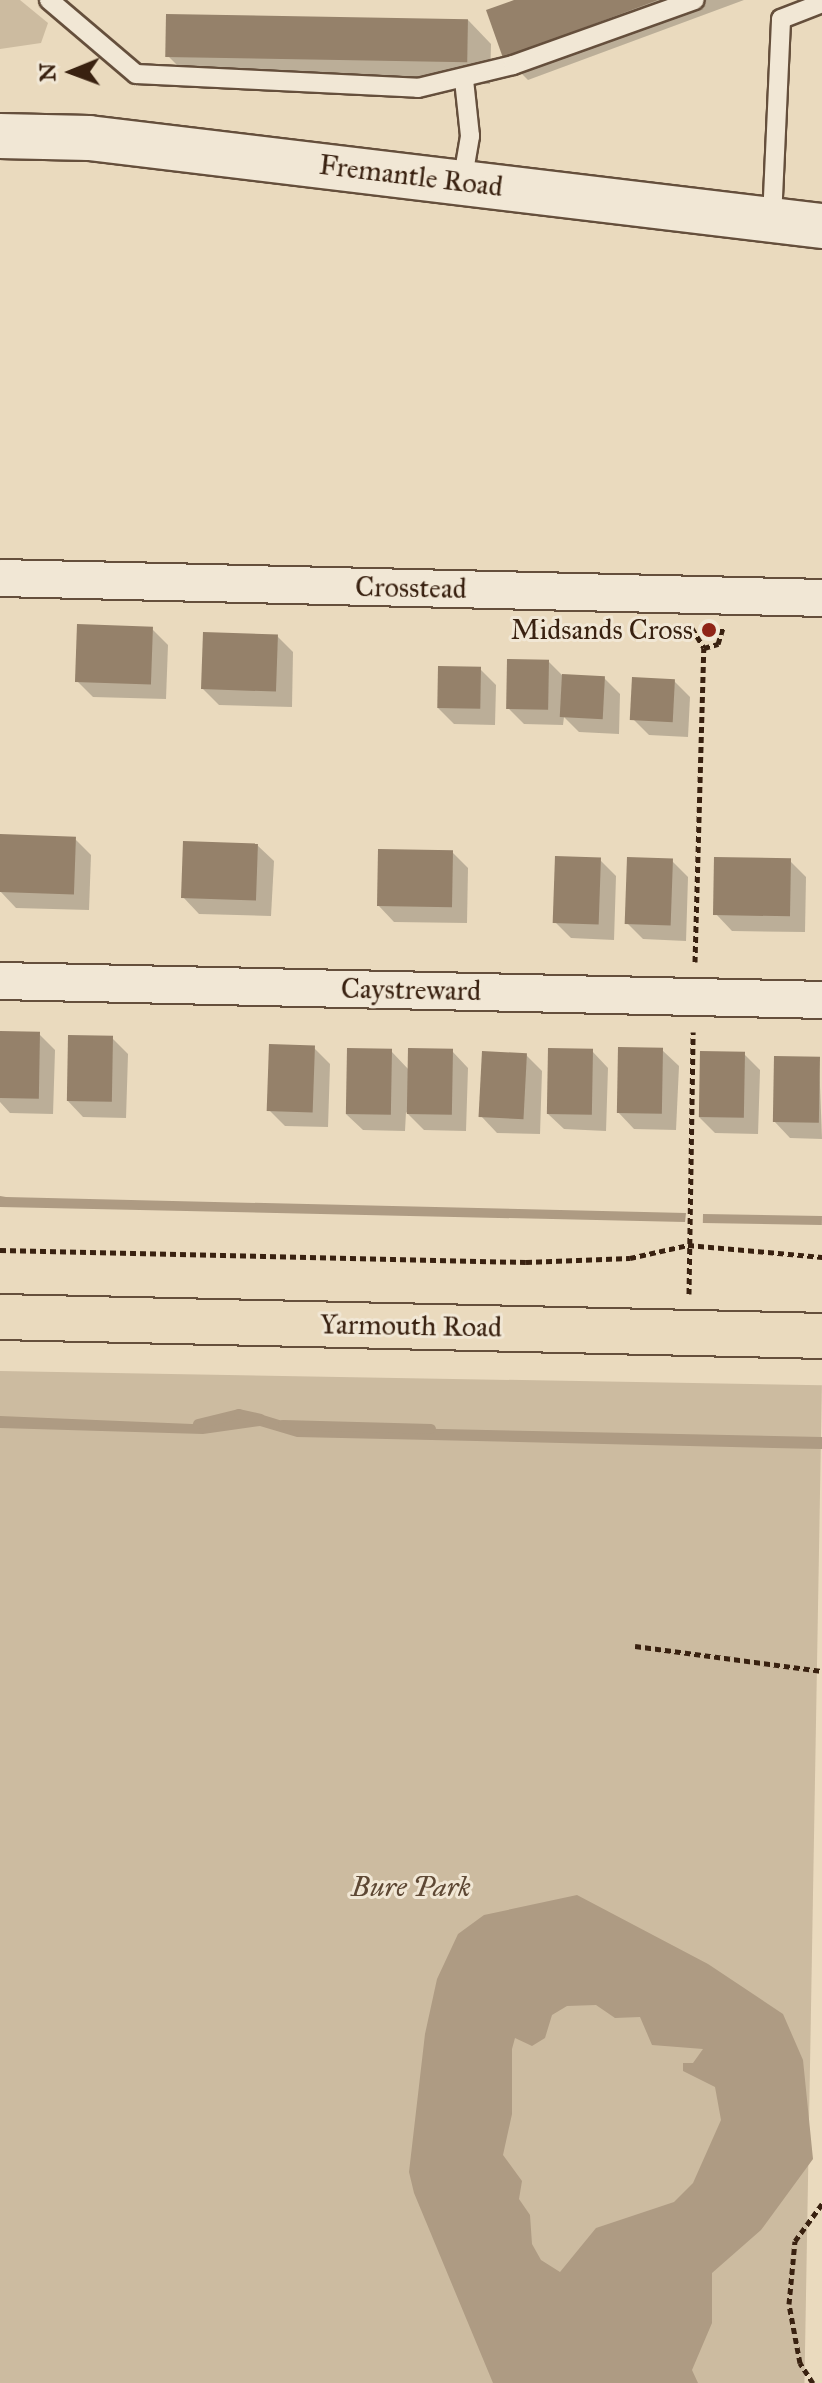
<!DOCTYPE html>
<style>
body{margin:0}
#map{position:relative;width:822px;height:2383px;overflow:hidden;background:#eadabe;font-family:"IM FELL Great Primer",serif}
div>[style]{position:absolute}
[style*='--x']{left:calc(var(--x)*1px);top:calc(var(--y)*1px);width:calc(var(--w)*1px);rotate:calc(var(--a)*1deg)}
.green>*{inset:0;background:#ccbba0;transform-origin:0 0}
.water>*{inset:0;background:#ae9b83;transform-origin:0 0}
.shadow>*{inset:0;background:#0003}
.stream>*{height:10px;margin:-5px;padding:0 5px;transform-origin:5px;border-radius:5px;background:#ae9b83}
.building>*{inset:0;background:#95816a;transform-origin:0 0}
.path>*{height:5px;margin-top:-2.5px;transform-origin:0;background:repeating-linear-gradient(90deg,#392110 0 6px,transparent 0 10px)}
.roads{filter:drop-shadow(2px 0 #654f3c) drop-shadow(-2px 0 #654f3c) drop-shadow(0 2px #654f3c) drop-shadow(0 -2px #654f3c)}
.service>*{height:18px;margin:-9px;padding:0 9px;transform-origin:9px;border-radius:9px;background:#f1e7d5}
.minor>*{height:36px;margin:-18px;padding:0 18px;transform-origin:18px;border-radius:18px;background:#f1e7d5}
.tertiary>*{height:44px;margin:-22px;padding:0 22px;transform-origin:22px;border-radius:22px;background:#f1e7d5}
.primary>*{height:44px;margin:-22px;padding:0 22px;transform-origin:22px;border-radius:22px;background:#eadabe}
.dots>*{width:22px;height:22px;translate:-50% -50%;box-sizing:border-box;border:4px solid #f1e7d5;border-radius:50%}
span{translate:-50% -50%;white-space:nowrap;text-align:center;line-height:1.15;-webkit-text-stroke:6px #f1e7d5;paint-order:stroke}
.street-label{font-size:28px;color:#392110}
.poi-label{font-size:28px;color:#392110}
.right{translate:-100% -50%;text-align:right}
.park-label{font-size:28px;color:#5e4834;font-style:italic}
.north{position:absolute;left:32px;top:32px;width:80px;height:80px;-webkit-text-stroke:6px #f1e7d5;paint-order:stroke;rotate:269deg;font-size:22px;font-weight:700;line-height:32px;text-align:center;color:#392110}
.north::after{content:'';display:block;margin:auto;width:28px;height:36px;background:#392110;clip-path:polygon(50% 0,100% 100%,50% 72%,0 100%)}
</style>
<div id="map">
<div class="green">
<i style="clip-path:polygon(0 0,20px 0,48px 23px,41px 43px,0 49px)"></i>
<i style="left:0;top:1371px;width:822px;height:1012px;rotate:1deg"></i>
</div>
<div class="water">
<i style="clip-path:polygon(0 1196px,6px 1197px,686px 1213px,685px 1222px,0 1207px)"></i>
<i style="left:703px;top:1214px;width:119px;height:9px;rotate:1deg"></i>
<i style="clip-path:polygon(263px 1415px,299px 1426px,822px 1437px,822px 1449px,297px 1437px,260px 1426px,203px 1434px,0 1428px,0 1416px,192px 1424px)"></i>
<i style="clip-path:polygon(evenodd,577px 1895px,708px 1964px,783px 2014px,803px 2060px,813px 2159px,761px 2230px,712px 2273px,712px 2323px,692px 2370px,698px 2383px,493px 2383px,414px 2193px,409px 2172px,425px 2034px,437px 1979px,458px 1934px,484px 1915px,577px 1895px,596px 2005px,615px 2018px,640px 2017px,652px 2045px,703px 2049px,693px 2063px,683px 2063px,683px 2071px,715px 2087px,721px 2120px,693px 2183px,674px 2202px,596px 2228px,560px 2272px,541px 2260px,532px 2244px,530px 2215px,519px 2199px,522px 2181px,503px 2155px,512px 2114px,512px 2049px,515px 2038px,532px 2046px,545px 2038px,552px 2015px,567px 2006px,596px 2005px)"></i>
</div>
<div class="shadow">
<i style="clip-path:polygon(520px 0,744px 0,528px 80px,505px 57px)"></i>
<i style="clip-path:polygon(468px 20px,491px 44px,490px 84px,191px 79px,168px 56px)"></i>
<i style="clip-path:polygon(152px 629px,168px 645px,166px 699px,93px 697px,77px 681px)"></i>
<i style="clip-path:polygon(277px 636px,293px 652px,292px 707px,219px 705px,203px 689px)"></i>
<i style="clip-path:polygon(549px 662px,563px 676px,604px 678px,620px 694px,619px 734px,579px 732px,564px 717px,563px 725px,524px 724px,508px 708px)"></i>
<i style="clip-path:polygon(480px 669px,496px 685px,495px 725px,454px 724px,438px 708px)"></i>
<i style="clip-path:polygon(674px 681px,690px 697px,688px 737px,649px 735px,633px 719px)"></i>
<i style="clip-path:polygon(75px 839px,91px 855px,89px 910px,16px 908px,0 891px)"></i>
<i style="clip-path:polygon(257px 845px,274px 861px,271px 916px,199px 914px,183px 897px)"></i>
<i style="clip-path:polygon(452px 852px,468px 868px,467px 923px,394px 922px,378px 905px)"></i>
<i style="clip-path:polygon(600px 860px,616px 876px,614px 940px,571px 938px,555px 922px)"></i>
<i style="clip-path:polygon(672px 861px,688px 877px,686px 941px,643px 939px,627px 923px)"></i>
<i style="clip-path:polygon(790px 861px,806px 877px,805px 932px,732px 931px,716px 914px)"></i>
<i style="clip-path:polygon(0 1033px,39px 1034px,55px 1050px,53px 1114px,10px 1113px,0 1102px)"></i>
<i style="clip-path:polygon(112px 1038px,128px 1054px,126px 1118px,83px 1117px,67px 1100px)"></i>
<i style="clip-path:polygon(314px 1048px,330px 1064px,328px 1127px,285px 1126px,269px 1110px)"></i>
<i style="clip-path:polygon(662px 1050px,679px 1066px,676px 1130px,634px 1129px,618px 1112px)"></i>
<i style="clip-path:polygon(391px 1051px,409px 1070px,452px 1051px,468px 1068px,466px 1131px,424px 1130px,406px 1112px,405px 1131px,363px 1130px,346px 1114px)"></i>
<i style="clip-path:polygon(592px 1051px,608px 1068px,606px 1131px,564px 1129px,547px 1113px)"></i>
<i style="clip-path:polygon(744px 1054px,760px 1070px,758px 1134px,715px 1133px,699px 1117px)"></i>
<i style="clip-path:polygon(526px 1055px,542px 1071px,540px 1134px,497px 1133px,481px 1116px)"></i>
<i style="clip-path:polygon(819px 1059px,822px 1139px,790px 1138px,774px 1121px)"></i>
</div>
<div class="stream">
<i style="--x:198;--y:1424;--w:42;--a:-13.7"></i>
<i style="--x:239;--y:1414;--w:22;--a:13"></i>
<i style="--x:283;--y:1425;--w:148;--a:1.5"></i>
</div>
<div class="building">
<i style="clip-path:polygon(514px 0,658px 0,503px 58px,486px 10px)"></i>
<i style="left:166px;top:14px;width:302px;height:43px;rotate:1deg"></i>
<i style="left:77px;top:624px;width:76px;height:58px;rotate:2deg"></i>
<i style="left:203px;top:632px;width:75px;height:57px;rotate:2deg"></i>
<i style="left:507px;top:659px;width:42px;height:50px;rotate:1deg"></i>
<i style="left:438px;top:666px;width:43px;height:42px;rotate:1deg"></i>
<i style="left:562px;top:674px;width:43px;height:43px;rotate:3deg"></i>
<i style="left:632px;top:677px;width:43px;height:43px;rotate:3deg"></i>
<i style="left:0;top:834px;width:76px;height:58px;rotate:2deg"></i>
<i style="left:183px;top:841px;width:75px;height:57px;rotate:2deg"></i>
<i style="left:378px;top:849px;width:75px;height:57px;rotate:1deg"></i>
<i style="left:555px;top:856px;width:46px;height:67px;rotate:2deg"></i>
<i style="left:627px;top:857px;width:46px;height:67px;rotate:2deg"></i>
<i style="left:714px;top:857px;width:77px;height:58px;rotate:1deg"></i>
<i style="left:0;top:1031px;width:40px;height:67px;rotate:1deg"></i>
<i style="left:68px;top:1035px;width:45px;height:66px;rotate:1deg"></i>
<i style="left:269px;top:1044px;width:46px;height:67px;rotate:2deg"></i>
<i style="left:618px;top:1047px;width:45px;height:66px;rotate:1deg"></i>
<i style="left:347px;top:1048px;width:45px;height:66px;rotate:1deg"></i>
<i style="left:408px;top:1048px;width:45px;height:66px;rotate:1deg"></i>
<i style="left:548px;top:1048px;width:45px;height:66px;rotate:1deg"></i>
<i style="left:482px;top:1051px;width:45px;height:66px;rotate:3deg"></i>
<i style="left:700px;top:1051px;width:45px;height:66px;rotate:1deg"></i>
<i style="left:774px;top:1056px;width:46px;height:66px;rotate:1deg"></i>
</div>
<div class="path">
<i style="--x:692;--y:628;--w:23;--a:59"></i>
<i style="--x:695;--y:962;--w:314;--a:-88.4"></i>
<i style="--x:704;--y:648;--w:15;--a:-16"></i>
<i style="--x:718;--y:644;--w:17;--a:-73"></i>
<i style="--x:0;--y:1250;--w:526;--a:1.31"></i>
<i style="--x:526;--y:1262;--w:104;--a:-2.2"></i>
<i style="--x:630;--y:1258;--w:59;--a:-12.6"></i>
<i style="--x:688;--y:1245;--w:135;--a:5.1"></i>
<i style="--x:689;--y:1294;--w:262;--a:-89.1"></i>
<i style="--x:635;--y:1646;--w:189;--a:7.6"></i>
<i style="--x:813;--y:2383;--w:24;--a:-123"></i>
<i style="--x:800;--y:2363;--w:60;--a:-100.6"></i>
<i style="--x:789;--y:2304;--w:63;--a:-84.6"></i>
<i style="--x:795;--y:2241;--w:46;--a:-53.9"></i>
</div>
<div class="roads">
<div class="service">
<i style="--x:49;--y:0;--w:114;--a:40.4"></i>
<i style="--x:136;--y:74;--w:282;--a:2.8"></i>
<i style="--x:418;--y:88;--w:98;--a:-13.6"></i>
<i style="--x:513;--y:65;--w:193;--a:-19.7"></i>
<i style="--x:462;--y:183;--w:48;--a:-80.3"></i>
<i style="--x:470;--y:136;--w:56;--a:-96.1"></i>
<i style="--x:772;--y:219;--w:200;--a:-87.4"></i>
<i style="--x:781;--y:19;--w:44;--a:-21.3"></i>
</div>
<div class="minor">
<i style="--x:0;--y:578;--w:822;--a:1.39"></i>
<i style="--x:0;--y:981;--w:822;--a:1.32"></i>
</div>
<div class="tertiary">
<i style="--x:0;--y:136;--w:89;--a:1.3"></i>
<i style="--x:89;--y:138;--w:738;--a:6.85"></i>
</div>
<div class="primary">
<i style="--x:0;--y:1317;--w:822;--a:1.32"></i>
</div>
</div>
<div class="dots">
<i style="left:709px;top:630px;background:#8f2418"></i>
</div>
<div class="street-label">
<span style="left:411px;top:176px;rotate:7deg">Fremantle Road</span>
<span style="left:411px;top:588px;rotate:1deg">Crosstead</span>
<span style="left:411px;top:990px;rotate:1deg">Caystreward</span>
<span style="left:411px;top:1326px;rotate:1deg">Yarmouth Road</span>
</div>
<div class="poi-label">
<span class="right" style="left:693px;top:630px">Midsands Cross</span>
</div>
<div class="park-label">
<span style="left:411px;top:1887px">Bure Park</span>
</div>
<div class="north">N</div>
</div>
